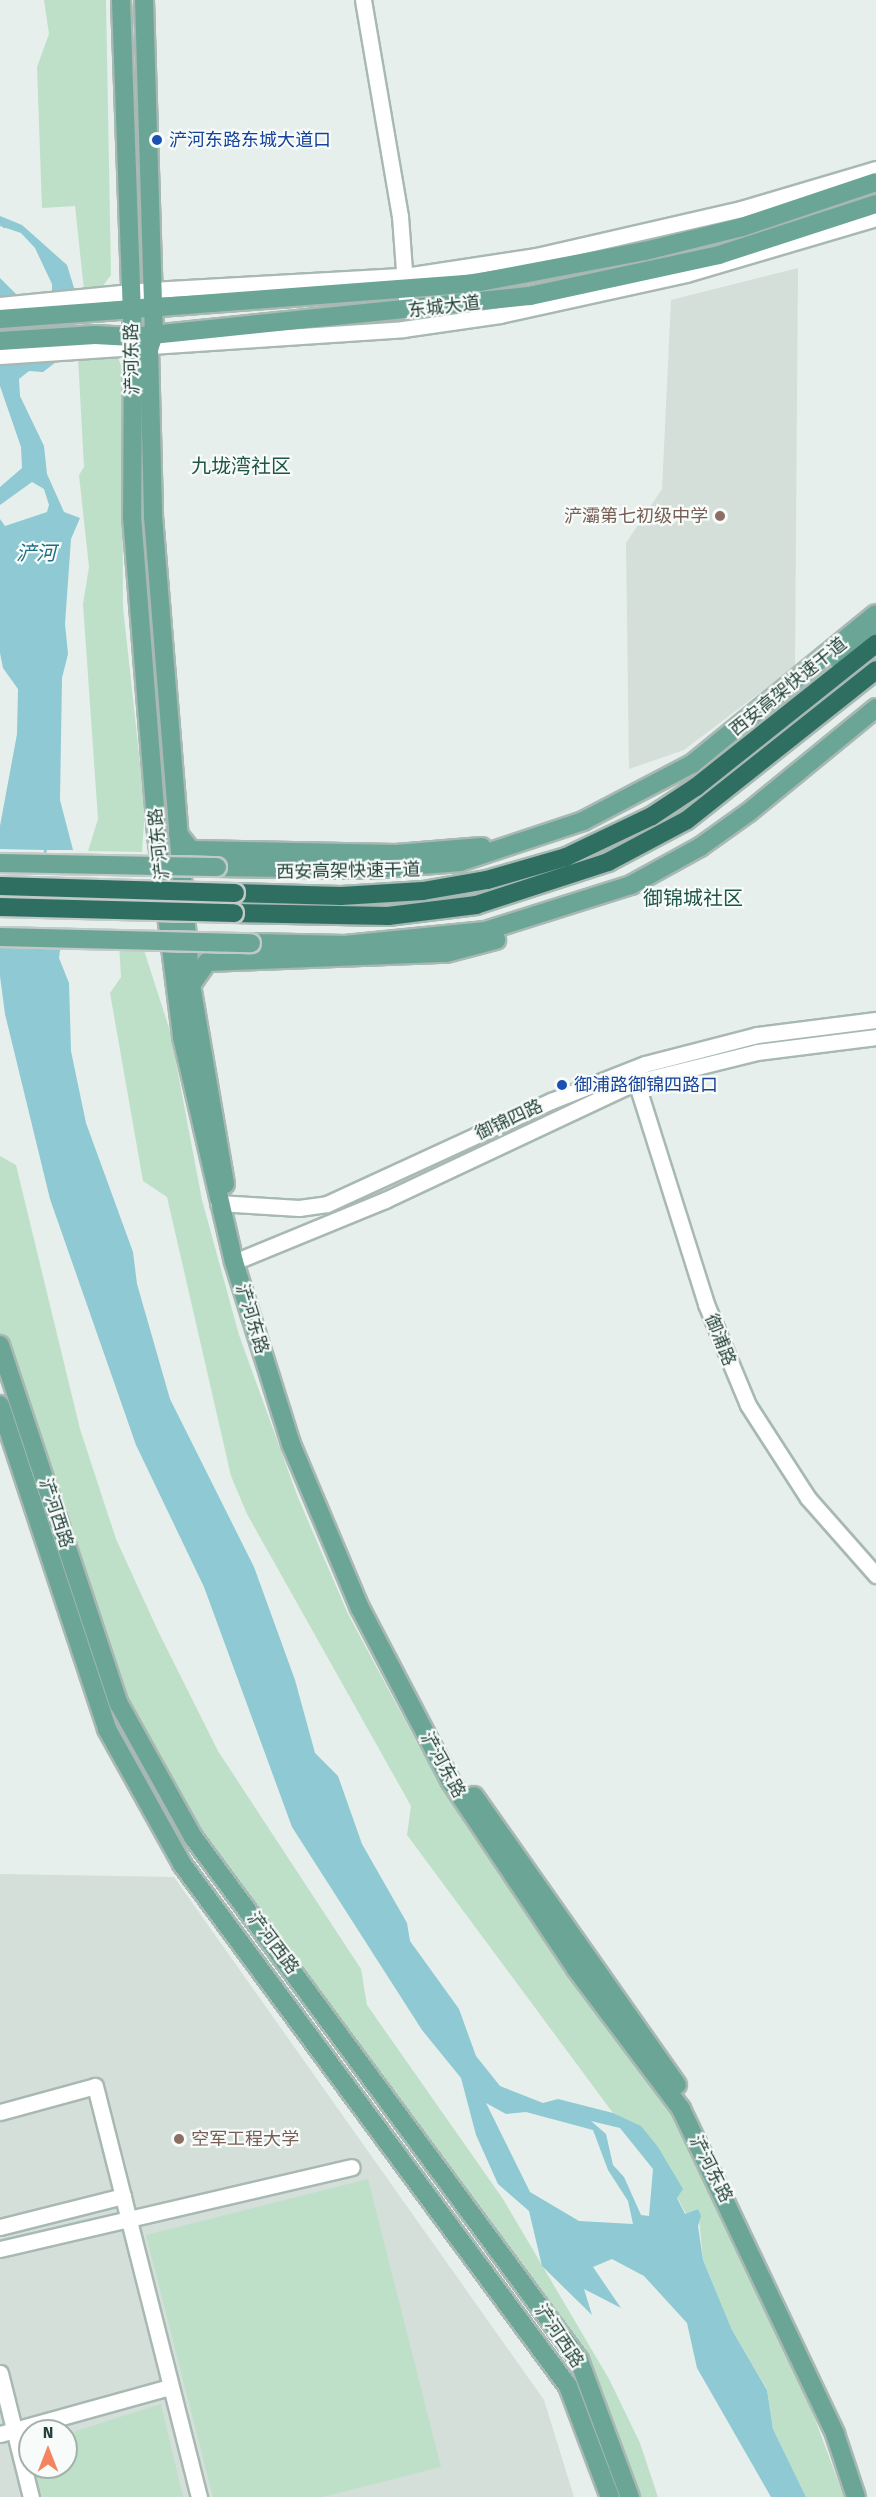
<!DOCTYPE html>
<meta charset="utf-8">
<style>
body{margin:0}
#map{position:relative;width:876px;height:2497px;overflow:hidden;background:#e6efeb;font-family:"Fira Sans","Noto Sans SC",sans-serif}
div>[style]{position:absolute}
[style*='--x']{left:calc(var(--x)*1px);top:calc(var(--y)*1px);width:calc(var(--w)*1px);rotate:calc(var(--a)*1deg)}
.built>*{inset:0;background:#d4dfda}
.green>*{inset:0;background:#bfe0c8}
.water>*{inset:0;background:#8ec9d4}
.pier>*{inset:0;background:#e6efeb}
.roads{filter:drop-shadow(2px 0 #a8b8b2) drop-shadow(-2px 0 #a8b8b2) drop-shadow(0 2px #a8b8b2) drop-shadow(0 -2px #a8b8b2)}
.minor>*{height:15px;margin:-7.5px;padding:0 7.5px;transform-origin:7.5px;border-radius:7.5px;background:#fff}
.major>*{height:18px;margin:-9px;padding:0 9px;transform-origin:9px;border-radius:9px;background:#6aa596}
.highway>*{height:18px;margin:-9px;padding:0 9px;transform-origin:9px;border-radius:9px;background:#2f6f62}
.bridges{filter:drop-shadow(2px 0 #c2cac8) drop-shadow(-2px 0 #c2cac8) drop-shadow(0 2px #c2cac8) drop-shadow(0 -2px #c2cac8)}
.major-bridge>*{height:18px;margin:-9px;padding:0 9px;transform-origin:9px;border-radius:9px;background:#6aa596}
.highway-bridge>*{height:18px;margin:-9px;padding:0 9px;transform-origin:9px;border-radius:9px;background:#2f6f62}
.dots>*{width:16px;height:16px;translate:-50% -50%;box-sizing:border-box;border:3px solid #f7fbf9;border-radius:50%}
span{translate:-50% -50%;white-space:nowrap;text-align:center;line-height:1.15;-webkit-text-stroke:4.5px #f7fbf9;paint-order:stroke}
.transit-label{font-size:18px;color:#164399}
.left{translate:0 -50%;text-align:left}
.street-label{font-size:18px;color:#24423a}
.education-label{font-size:18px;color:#785e54}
.right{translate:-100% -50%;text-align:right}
.neighbourhood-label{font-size:20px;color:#1f5548}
.water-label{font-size:20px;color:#1c6f80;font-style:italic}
.north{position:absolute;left:18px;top:2419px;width:60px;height:60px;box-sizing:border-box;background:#f7fbf9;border:2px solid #a3b1ad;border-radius:50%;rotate:0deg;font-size:16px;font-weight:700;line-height:24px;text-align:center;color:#24423a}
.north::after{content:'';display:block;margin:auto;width:21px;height:27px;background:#f4845f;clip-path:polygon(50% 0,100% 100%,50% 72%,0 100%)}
</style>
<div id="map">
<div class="built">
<i style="clip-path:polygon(798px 268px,795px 666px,684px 750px,629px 769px,626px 543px,662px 489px,671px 300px)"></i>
<i style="clip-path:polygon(evenodd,0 1874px,174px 1877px,544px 2400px,574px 2497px,0 2497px,0 1874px,30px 2431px,66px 2431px,66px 2467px,30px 2467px,30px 2431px)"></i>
</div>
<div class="green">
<i style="clip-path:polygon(44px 0,106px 0,111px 275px,102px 287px,84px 290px,75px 206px,42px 208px,37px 67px,49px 34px)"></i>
<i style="clip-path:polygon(116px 354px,122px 367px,123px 607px,145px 809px,142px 852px,88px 851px,98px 819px,83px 604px,89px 567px,79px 475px,84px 467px,78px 358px)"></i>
<i style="clip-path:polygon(119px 944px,142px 944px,170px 1031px,202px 1200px,239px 1335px,297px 1495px,348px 1614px,422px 1752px,473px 1833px,678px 2122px,812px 2411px,844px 2497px,806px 2497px,773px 2429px,767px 2389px,732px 2330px,703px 2260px,698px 2209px,686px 2214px,640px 2126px,613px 2113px,407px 1835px,411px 1806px,247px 1514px,231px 1476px,167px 1197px,143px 1181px,110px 993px,121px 977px)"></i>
<i style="clip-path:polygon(0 1156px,16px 1165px,80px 1429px,116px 1539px,158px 1631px,218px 1751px,361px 1969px,367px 2005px,503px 2199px,609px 2379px,640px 2443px,658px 2497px,637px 2497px,598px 2400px,141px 1745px,0 1334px)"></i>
<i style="clip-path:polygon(368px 2179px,441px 2467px,323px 2497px,213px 2497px,146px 2235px)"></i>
<i style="clip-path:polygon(161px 2404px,183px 2497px,39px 2497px,32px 2467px,66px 2467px,66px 2434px)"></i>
</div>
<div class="water">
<i style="clip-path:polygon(evenodd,0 216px,22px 225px,67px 265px,75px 291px,60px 359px,43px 372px,29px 371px,19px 379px,20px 396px,44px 446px,47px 474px,64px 512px,80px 518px,71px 539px,65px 624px,68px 654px,62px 678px,60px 800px,73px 850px,59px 958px,69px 983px,71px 1051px,86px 1123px,133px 1252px,137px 1284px,170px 1399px,254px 1567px,295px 1680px,315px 1753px,338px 1776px,362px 1844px,407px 1923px,410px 1941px,459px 2009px,476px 2056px,500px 2086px,543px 2103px,558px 2099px,613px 2113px,641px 2126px,658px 2147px,683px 2189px,677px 2198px,685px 2214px,698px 2209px,701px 2216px,698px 2226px,703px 2260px,732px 2330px,767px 2390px,773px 2429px,806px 2497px,771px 2497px,697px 2368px,687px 2323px,644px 2276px,612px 2259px,593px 2267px,621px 2308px,584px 2289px,592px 2315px,542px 2266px,529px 2211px,498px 2184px,476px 2135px,461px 2078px,422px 2030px,292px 1827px,204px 1587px,136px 1445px,50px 1199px,5px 1014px,0 976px,0 826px,17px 734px,18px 689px,3px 668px,0 653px,0 519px,5px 526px,47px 512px,49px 505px,44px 489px,32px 482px,0 505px,0 487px,22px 468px,21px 447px,0 386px,0 278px,17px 295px,52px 299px,52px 284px,35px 248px,21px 233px,0 226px,0 216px,486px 2103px,506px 2114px,526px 2112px,593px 2130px,608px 2170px,628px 2201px,633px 2224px,579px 2221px,530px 2192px,486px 2103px,0 216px,591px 2121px,620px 2128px,653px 2169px,649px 2216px,641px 2215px,624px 2177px,613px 2165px,606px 2134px,591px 2121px)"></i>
</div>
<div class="pier">
<i style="clip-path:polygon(0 849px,44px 850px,43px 863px,47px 850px,76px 850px,76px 882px,64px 943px,0 943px)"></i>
</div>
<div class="roads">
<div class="minor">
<i style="--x:363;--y:0;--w:219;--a:80.3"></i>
<i style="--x:400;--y:216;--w:95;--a:85.8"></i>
<i style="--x:0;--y:305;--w:152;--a:-5.7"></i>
<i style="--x:151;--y:290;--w:254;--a:-3.2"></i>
<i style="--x:405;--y:276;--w:133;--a:-8.7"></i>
<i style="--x:536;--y:256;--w:210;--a:-12.9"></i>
<i style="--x:741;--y:209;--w:141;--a:-16.5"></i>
<i style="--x:0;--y:356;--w:404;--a:-3.8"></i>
<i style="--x:403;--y:329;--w:98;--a:-8.2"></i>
<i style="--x:500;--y:315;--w:190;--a:-12.4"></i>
<i style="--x:686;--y:274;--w:198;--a:-16.4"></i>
<i style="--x:633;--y:1072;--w:243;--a:72.5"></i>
<i style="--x:706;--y:1304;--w:109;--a:67.4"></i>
<i style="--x:748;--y:1405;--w:111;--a:57.2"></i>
<i style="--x:808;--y:1498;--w:103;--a:48.6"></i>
<i style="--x:218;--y:1203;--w:81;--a:3.5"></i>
<i style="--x:299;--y:1208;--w:28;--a:-8"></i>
<i style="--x:327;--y:1204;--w:247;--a:-24.7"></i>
<i style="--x:551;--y:1101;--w:101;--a:-21.5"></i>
<i style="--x:645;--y:1064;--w:116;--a:-14.5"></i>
<i style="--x:757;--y:1035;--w:120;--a:-7.2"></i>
<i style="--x:234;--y:1262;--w:163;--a:-22.3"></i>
<i style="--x:385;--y:1200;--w:277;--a:-25.2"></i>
<i style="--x:636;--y:1082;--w:125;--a:-13.9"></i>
<i style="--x:757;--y:1052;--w:120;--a:-7.2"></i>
<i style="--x:0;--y:2112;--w:98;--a:-15.3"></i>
<i style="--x:95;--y:2086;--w:424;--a:75.8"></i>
<i style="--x:0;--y:2227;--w:127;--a:-14.1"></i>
<i style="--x:0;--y:2249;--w:361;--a:-13.1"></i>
<i style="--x:0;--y:2373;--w:128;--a:76"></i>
<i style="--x:0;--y:2434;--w:176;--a:-15.5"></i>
</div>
<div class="major">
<i style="--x:121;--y:0;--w:347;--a:88"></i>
<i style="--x:133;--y:347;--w:169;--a:90.3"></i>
<i style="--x:132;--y:516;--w:320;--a:85.5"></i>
<i style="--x:157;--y:835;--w:204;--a:82.9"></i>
<i style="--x:182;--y:1037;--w:231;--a:77"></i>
<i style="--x:234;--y:1262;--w:191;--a:72.6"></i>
<i style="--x:291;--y:1444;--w:178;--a:67.2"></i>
<i style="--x:360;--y:1608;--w:196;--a:62.4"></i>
<i style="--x:451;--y:1782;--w:225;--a:56.2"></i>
<i style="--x:576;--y:1969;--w:175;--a:53.1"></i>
<i style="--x:681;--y:2109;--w:360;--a:64.6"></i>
<i style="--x:835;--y:2434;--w:66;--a:71.6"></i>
<i style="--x:144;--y:0;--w:334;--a:88.3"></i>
<i style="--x:154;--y:334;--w:16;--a:108"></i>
<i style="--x:149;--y:349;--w:167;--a:88.6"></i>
<i style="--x:153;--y:516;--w:471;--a:85.4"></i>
<i style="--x:191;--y:985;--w:202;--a:80.3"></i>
<i style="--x:0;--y:319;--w:476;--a:-4.3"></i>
<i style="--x:475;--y:283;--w:173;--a:-10.7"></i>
<i style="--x:645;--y:251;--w:100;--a:-13.9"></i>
<i style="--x:742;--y:227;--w:141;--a:-18.6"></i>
<i style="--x:0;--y:341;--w:95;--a:-3.6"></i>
<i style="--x:95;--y:335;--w:37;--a:3"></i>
<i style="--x:132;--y:337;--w:400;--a:-5.9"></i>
<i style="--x:530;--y:296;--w:193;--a:-12.2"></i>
<i style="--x:719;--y:255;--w:165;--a:-18"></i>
<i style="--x:836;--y:658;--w:46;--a:-29.9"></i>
<i style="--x:178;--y:834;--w:21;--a:51"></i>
<i style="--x:191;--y:850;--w:205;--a:1.1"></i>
<i style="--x:396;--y:854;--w:86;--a:-4.7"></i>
<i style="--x:217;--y:867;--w:154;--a:0.7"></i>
<i style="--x:371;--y:869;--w:89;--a:-4.5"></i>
<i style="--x:460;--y:862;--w:130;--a:-18.4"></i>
<i style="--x:583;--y:821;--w:123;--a:-27.6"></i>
<i style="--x:692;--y:764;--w:237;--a:-39.2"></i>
<i style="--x:251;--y:943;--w:94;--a:1.2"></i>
<i style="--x:345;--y:945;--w:141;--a:-5.7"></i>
<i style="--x:485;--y:931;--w:153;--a:-17.5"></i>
<i style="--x:631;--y:885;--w:79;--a:-28.8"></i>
<i style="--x:700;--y:847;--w:60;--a:-35.5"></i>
<i style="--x:749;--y:812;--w:164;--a:-39.3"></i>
<i style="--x:191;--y:985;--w:28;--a:-55"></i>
<i style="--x:207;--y:962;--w:239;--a:-2.2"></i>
<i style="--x:446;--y:953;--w:52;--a:-14.6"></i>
<i style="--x:0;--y:1345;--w:378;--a:71.7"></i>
<i style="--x:119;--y:1704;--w:152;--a:60.9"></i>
<i style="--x:193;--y:1837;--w:650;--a:53.57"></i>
<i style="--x:579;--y:2360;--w:146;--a:69.6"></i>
<i style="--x:0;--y:1405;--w:341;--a:71.7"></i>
<i style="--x:107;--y:1729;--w:154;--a:60.9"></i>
<i style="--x:182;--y:1864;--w:649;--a:53.52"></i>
<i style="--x:568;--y:2386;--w:119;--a:69.3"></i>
<i style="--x:474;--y:1796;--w:353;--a:54.9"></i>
</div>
<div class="highway">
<i style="--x:235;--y:893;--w:106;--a:1.6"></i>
<i style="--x:341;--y:896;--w:82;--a:-3.5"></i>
<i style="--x:423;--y:891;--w:65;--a:-9.8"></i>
<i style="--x:487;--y:880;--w:82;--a:-16.2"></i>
<i style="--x:566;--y:857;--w:95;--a:-25.5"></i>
<i style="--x:652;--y:816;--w:53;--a:-33.4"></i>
<i style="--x:696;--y:787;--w:230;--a:-38.5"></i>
<i style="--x:234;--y:913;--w:154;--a:1.1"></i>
<i style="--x:388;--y:916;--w:89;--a:-7.1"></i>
<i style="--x:476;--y:905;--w:139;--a:-18"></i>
<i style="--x:608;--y:862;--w:89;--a:-28"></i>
<i style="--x:687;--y:820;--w:241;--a:-38.4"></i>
</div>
</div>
<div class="bridges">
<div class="major-bridge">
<i style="--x:0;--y:863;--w:217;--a:1.1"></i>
<i style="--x:0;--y:937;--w:251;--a:1.4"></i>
</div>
<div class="highway-bridge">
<i style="--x:0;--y:886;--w:235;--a:1.7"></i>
<i style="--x:0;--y:907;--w:234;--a:1.5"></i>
</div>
</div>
<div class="dots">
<i style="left:157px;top:140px;background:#1a4fb4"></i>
<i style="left:720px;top:516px;background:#8d6e63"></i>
<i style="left:562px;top:1085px;background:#1a4fb4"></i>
<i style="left:179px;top:2139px;background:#8d6e63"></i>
</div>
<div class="transit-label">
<span class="left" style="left:169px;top:140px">浐河东路东城大道口</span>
<span class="left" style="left:574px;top:1085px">御浦路御锦四路口</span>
</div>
<div class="street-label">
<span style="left:444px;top:307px;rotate:-7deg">东城大道</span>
<span style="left:132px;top:359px;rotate:-91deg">浐河东路</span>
<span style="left:788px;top:687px;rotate:-39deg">西安高架快速干道</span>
<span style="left:159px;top:844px;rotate:-96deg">浐河东路</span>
<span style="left:348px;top:871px;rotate:-1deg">西安高架快速干道</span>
<span style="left:509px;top:1120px;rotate:-25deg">御锦四路</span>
<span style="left:252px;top:1319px;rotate:73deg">浐河东路</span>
<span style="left:720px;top:1340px;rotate:68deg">御浦路</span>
<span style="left:56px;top:1513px;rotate:72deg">浐河西路</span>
<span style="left:443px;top:1765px;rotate:61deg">浐河东路</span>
<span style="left:273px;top:1943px;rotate:53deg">浐河西路</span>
<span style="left:711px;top:2169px;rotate:63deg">浐河东路</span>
<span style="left:559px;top:2336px;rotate:56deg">浐河西路</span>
</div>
<div class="education-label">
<span class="right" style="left:708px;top:516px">浐灞第七初级中学</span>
<span class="left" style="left:191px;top:2139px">空军工程大学</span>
</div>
<div class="neighbourhood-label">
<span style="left:241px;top:466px">九垅湾社区</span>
<span style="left:693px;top:898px">御锦城社区</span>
</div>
<div class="water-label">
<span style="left:36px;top:553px">浐河</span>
</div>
<div class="north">N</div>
</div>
